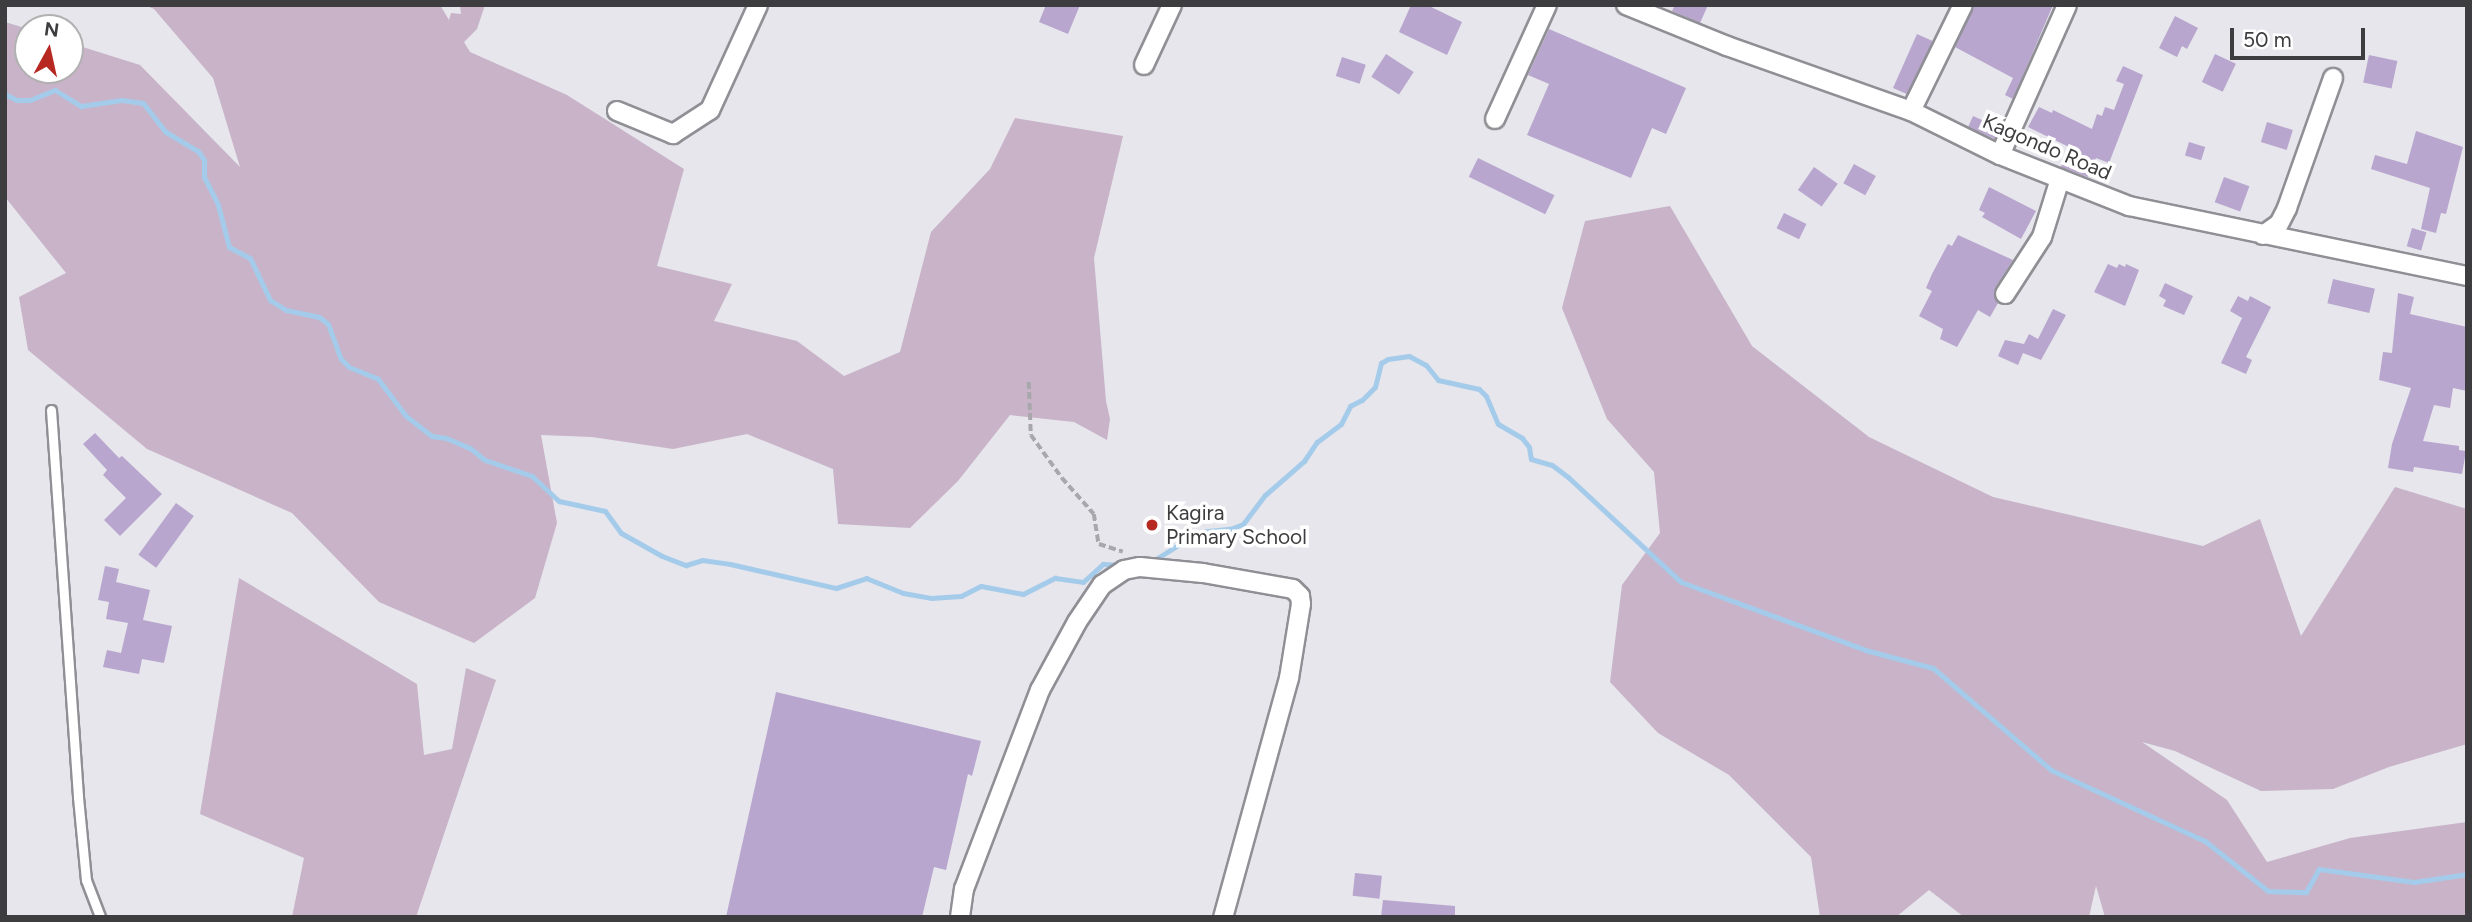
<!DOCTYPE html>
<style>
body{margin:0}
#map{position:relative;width:2472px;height:922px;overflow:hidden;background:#e6e6ec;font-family:Figtree,sans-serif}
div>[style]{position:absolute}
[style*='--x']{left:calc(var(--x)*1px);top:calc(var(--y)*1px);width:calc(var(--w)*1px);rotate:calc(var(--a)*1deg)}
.green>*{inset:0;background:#c8b3c8}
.stream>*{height:5px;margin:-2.5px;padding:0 2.5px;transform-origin:2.5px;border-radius:2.5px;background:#a5cbeb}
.building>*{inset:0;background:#b8a6ce;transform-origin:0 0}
.path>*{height:3.5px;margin-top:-1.75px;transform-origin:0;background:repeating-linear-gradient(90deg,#a7a7ac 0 7px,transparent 0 10.5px)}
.roads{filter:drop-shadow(2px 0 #8f8f95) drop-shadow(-2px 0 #8f8f95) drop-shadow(0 2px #8f8f95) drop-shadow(0 -2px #8f8f95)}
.lane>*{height:9px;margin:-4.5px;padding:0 4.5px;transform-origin:4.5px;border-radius:4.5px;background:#fff}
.street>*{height:18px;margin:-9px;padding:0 9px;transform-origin:9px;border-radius:9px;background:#fff}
.dots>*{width:19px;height:19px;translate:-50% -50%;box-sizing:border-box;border:4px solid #fff;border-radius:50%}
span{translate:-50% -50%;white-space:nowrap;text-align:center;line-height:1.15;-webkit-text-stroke:7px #fff;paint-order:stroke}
.street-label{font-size:21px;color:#3d3d3f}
.poi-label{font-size:21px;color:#3d3d3f}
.left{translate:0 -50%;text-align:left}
.frame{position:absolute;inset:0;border:7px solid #3d3d3f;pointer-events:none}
.north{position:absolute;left:14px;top:14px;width:70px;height:70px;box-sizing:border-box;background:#fff;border:2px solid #b1b1b2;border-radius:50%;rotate:8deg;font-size:19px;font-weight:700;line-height:28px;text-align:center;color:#3d3d3f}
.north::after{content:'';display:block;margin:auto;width:24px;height:32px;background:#b72822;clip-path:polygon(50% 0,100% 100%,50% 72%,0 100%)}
.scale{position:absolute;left:2230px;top:28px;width:135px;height:32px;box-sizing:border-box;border:4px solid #3d3d3f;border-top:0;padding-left:9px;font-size:21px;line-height:24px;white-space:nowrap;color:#3d3d3f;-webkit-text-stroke:5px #fff;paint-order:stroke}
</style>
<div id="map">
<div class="green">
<i style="clip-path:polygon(145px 5px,440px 5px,449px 20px,451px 13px,461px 14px,460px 5px,485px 5px,477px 29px,464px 42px,470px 52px,567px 95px,684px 169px,657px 266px,732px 284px,714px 321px,797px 341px,844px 376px,900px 352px,931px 232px,990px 169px,1015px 118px,1123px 136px,1094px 258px,1106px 401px,1110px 419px,1107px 440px,1074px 422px,1010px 415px,958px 481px,910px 528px,838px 524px,833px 469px,747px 434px,673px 449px,592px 437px,541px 435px,557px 523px,535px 598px,474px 643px,379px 602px,292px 513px,147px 449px,28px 350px,19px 297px,66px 273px,5px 197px,5px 22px,28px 29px,28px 70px,70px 70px,70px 43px,140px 65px,240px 167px,213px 78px,154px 9px)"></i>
<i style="clip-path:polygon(1670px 206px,1752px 346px,1869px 437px,1993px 497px,2203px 546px,2260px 519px,2301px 636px,2395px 487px,2467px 509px,2467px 744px,2389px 767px,2333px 789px,2261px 791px,2175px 751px,2142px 742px,2227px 800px,2267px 862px,2350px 838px,2467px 822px,2467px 917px,2105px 917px,2096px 886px,2089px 917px,1964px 917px,1929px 890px,1896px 917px,1820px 917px,1811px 857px,1729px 775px,1658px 733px,1610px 682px,1622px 585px,1660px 533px,1654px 472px,1607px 419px,1562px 308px,1585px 221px)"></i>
<i style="clip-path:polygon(239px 578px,417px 684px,424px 755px,452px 749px,466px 668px,496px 680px,416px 917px,292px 917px,304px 858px,200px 814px)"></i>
</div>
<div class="stream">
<i style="--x:5;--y:94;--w:13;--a:27"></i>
<i style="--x:17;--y:100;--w:13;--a:0"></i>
<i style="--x:30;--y:100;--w:27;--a:-22"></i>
<i style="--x:55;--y:90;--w:31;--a:32"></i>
<i style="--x:81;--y:106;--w:41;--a:-8.3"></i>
<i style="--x:122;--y:100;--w:21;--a:8"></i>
<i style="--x:143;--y:103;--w:37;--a:52"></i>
<i style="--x:166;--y:132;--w:37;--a:31"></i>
<i style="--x:198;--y:151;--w:11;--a:56"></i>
<i style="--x:204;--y:160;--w:17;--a:90"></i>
<i style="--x:204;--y:177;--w:31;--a:63"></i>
<i style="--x:218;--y:205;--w:43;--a:75.3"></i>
<i style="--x:229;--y:247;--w:24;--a:28"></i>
<i style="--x:250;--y:258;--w:47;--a:64.5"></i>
<i style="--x:270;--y:300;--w:19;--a:32"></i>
<i style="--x:286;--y:310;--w:34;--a:12"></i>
<i style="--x:319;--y:317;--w:11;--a:38"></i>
<i style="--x:328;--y:324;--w:37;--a:70"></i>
<i style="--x:341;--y:359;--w:11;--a:45"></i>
<i style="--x:349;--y:367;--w:31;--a:22"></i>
<i style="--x:378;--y:379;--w:46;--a:52.9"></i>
<i style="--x:406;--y:416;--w:33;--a:38"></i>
<i style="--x:432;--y:436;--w:14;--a:8"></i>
<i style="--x:446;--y:438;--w:26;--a:23"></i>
<i style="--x:470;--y:448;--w:19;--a:39"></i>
<i style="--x:485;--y:460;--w:50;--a:18.8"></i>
<i style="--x:532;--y:476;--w:37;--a:43"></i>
<i style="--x:559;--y:501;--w:47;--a:12.3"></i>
<i style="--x:605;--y:511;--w:27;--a:54"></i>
<i style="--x:621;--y:533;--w:47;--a:29.3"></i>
<i style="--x:662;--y:556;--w:26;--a:21"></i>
<i style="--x:686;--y:565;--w:17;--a:-17"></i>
<i style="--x:702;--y:560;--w:28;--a:8"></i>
<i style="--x:730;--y:564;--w:109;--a:12.8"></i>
<i style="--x:836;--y:588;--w:32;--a:-18"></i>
<i style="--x:866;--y:578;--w:40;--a:22"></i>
<i style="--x:903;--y:593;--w:28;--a:10"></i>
<i style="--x:931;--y:598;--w:30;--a:-4"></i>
<i style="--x:961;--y:596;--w:22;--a:-27"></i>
<i style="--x:981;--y:586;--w:43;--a:10.8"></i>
<i style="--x:1023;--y:594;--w:36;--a:-27"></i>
<i style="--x:1055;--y:578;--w:28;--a:8"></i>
<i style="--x:1083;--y:582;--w:27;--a:-42"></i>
<i style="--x:1103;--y:564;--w:21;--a:3"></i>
<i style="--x:1151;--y:562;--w:57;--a:-32"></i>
<i style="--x:1199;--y:532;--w:31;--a:-6"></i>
<i style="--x:1230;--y:529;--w:14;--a:-21"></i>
<i style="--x:1243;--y:524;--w:36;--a:-53"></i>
<i style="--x:1265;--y:495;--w:52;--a:-41.1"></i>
<i style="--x:1304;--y:461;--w:23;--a:-56"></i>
<i style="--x:1317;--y:442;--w:30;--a:-37"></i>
<i style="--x:1341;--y:424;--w:20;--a:-63"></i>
<i style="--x:1350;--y:406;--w:13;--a:-27"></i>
<i style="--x:1362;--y:400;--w:18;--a:-45"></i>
<i style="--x:1375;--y:387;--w:25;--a:-76"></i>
<i style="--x:1381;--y:363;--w:8;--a:-30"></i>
<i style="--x:1388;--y:359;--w:21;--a:-8"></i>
<i style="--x:1409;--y:356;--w:19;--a:28"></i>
<i style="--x:1426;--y:365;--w:19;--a:51"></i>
<i style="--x:1438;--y:380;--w:42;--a:12.4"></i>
<i style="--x:1479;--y:389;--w:10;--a:45"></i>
<i style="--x:1486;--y:396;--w:30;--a:67"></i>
<i style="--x:1498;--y:424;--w:28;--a:30"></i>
<i style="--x:1522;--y:438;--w:11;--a:52"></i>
<i style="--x:1529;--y:447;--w:12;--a:81"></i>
<i style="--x:1531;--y:459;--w:22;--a:16"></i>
<i style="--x:1552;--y:465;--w:20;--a:37"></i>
<i style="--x:1568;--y:477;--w:154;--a:42.9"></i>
<i style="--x:1681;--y:582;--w:200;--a:20.2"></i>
<i style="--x:1869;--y:651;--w:66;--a:14.9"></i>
<i style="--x:1933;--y:668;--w:156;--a:40.8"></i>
<i style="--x:2051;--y:770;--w:170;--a:24.8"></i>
<i style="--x:2205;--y:841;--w:80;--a:38.4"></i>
<i style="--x:2268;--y:891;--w:38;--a:2"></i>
<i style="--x:2306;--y:892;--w:26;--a:-61"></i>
<i style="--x:2319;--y:869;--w:96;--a:7.8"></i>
<i style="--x:2414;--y:882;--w:54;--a:-8.6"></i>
</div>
<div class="building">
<i style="clip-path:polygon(1046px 5px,1080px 5px,1068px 34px,1039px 22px)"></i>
<i style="clip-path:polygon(1411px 5px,1427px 5px,1462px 22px,1447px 55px,1399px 32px)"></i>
<i style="clip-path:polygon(1675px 5px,1708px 5px,1700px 23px,1672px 11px)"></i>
<i style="clip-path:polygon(1975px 5px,2053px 5px,2013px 99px,2005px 95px,2013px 78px,1955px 47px)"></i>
<i style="clip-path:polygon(2175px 16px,2198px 28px,2187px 49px,2182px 46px,2177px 57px,2159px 48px)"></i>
<i style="clip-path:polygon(1549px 29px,1686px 88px,1666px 134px,1652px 128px,1631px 178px,1527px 135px,1549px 84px,1528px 75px)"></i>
<i style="left:1917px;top:34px;width:17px;height:59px;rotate:24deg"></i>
<i style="left:1386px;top:54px;width:33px;height:27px;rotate:33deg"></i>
<i style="left:2215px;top:54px;width:23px;height:31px;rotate:25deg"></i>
<i style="left:2369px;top:55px;width:29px;height:28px;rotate:12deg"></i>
<i style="left:1342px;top:57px;width:25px;height:20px;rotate:18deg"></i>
<i style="clip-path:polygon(2123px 66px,2143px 75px,2109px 163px,2096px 158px,2088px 177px,2061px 167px,2069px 147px,2028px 127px,2039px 107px,2052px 113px,2053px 110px,2092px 129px,2097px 114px,2102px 116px,2105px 107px,2114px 110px,2124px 84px,2116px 81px)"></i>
<i style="left:1973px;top:116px;width:30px;height:12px;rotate:24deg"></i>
<i style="left:2267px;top:122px;width:27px;height:21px;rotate:17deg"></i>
<i style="clip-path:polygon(2416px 131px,2463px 147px,2446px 214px,2441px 213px,2436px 233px,2421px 229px,2430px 188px,2371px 169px,2375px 155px,2407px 164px)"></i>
<i style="left:2189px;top:142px;width:17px;height:14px;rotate:17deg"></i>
<i style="left:1478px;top:158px;width:85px;height:21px;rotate:26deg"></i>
<i style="left:1854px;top:164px;width:25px;height:22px;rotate:29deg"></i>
<i style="left:1814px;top:167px;width:29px;height:28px;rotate:35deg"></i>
<i style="left:2224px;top:177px;width:27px;height:27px;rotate:20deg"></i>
<i style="clip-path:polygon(1989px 187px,2036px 211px,2021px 239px,1982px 217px,1985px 213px,1979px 210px)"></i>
<i style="left:1784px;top:213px;width:25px;height:17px;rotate:26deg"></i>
<i style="left:2412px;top:228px;width:15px;height:19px;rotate:16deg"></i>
<i style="clip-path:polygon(1958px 235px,2013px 260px,1995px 288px,1994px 294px,1998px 303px,1990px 317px,1978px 310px,1957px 347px,1940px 339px,1943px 329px,1919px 316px,1932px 291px,1926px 288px,1932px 274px,1948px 244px,1952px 246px)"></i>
<i style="clip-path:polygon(2108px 264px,2117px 268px,2119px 264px,2125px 267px,2126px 264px,2139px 270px,2125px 306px,2094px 292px)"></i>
<i style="left:2333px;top:279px;width:43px;height:25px;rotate:13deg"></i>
<i style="clip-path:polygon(2165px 283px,2193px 296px,2184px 315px,2163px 306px,2166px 300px,2159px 296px)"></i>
<i style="clip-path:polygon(2398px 293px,2414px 297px,2410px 314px,2467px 327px,2467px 391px,2453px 388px,2450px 408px,2434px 405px,2423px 441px,2459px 446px,2459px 450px,2466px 451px,2462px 474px,2414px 467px,2413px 472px,2388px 468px,2392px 444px,2411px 388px,2379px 380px,2383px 352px,2392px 353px)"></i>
<i style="clip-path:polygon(2238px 296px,2248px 301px,2250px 296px,2271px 307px,2246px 357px,2252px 360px,2246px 374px,2221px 363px,2242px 318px,2230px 311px)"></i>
<i style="clip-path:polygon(2053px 309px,2066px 315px,2041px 360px,2023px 353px,2018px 365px,1998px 356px,2005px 340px,2024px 344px,2029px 334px,2038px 339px)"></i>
<i style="clip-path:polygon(95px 433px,119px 458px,122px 456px,162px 494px,120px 536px,104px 520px,126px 498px,103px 475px,107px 470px,83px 444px)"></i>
<i style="left:176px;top:503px;width:22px;height:64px;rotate:36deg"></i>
<i style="clip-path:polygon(105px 566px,119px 569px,116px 582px,150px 590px,143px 620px,172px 626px,164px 663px,142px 659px,139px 674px,103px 667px,107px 650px,121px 653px,128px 623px,106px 619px,109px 602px,98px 600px)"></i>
<i style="clip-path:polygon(776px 692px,981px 741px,972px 776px,968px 774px,946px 870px,934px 867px,922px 917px,726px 917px)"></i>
<i style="left:1355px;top:873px;width:27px;height:23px;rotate:6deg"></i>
<i style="clip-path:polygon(1383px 900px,1455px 906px,1455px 917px,1381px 917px)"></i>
</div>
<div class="path">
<i style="--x:1029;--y:382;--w:53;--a:87.8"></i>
<i style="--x:1031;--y:435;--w:53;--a:54.2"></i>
<i style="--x:1062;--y:478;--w:48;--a:48.4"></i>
<i style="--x:1094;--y:514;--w:30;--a:81"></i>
<i style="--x:1099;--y:544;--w:25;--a:18"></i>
</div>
<div class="roads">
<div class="lane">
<i style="--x:51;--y:410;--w:388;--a:86"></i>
<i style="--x:78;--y:797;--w:83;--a:84.5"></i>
<i style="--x:86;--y:880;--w:40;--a:69"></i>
</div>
<div class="street">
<i style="--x:1626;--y:5;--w:109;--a:22.1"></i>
<i style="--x:1727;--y:46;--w:195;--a:19.5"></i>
<i style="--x:1911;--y:111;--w:99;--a:26.3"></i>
<i style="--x:2000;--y:155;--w:139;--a:21.6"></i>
<i style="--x:2129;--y:206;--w:345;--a:11.7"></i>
<i style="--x:1144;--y:65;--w:66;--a:-65"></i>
<i style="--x:617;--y:111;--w:61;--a:22.3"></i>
<i style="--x:673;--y:134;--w:44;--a:-33"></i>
<i style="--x:710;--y:110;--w:115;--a:-65.4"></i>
<i style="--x:1911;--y:111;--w:118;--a:-63.9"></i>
<i style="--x:1495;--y:119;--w:125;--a:-65.5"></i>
<i style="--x:2000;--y:155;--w:164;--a:-65.9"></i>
<i style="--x:2263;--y:235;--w:19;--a:-35"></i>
<i style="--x:2279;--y:224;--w:18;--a:-63"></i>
<i style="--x:2287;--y:208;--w:138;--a:-70.5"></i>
<i style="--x:2005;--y:294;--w:68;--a:-57"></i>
<i style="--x:2042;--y:237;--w:61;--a:-72.8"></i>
<i style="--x:960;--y:917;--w:28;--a:-82"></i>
<i style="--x:964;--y:889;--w:213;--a:-69.1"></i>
<i style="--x:1040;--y:690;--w:77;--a:-61.4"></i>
<i style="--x:1077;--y:622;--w:45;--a:-56"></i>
<i style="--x:1102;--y:585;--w:27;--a:-34"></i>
<i style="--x:1124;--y:570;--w:16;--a:-11"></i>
<i style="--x:1140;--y:567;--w:63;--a:5.4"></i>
<i style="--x:1203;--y:573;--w:91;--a:10.1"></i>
<i style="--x:1293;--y:589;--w:10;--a:45"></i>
<i style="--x:1300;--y:596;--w:8;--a:83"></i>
<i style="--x:1301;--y:604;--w:75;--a:99.2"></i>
<i style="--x:1289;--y:678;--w:248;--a:105.4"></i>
</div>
</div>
<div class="dots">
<i style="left:1152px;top:525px;background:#b72822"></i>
</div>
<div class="street-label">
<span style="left:2047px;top:147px;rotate:23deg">Kagondo Road</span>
</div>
<div class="poi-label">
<span class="left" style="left:1166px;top:525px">Kagira<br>Primary School</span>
</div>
<div class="frame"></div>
<div class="north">N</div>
<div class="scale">50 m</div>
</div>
